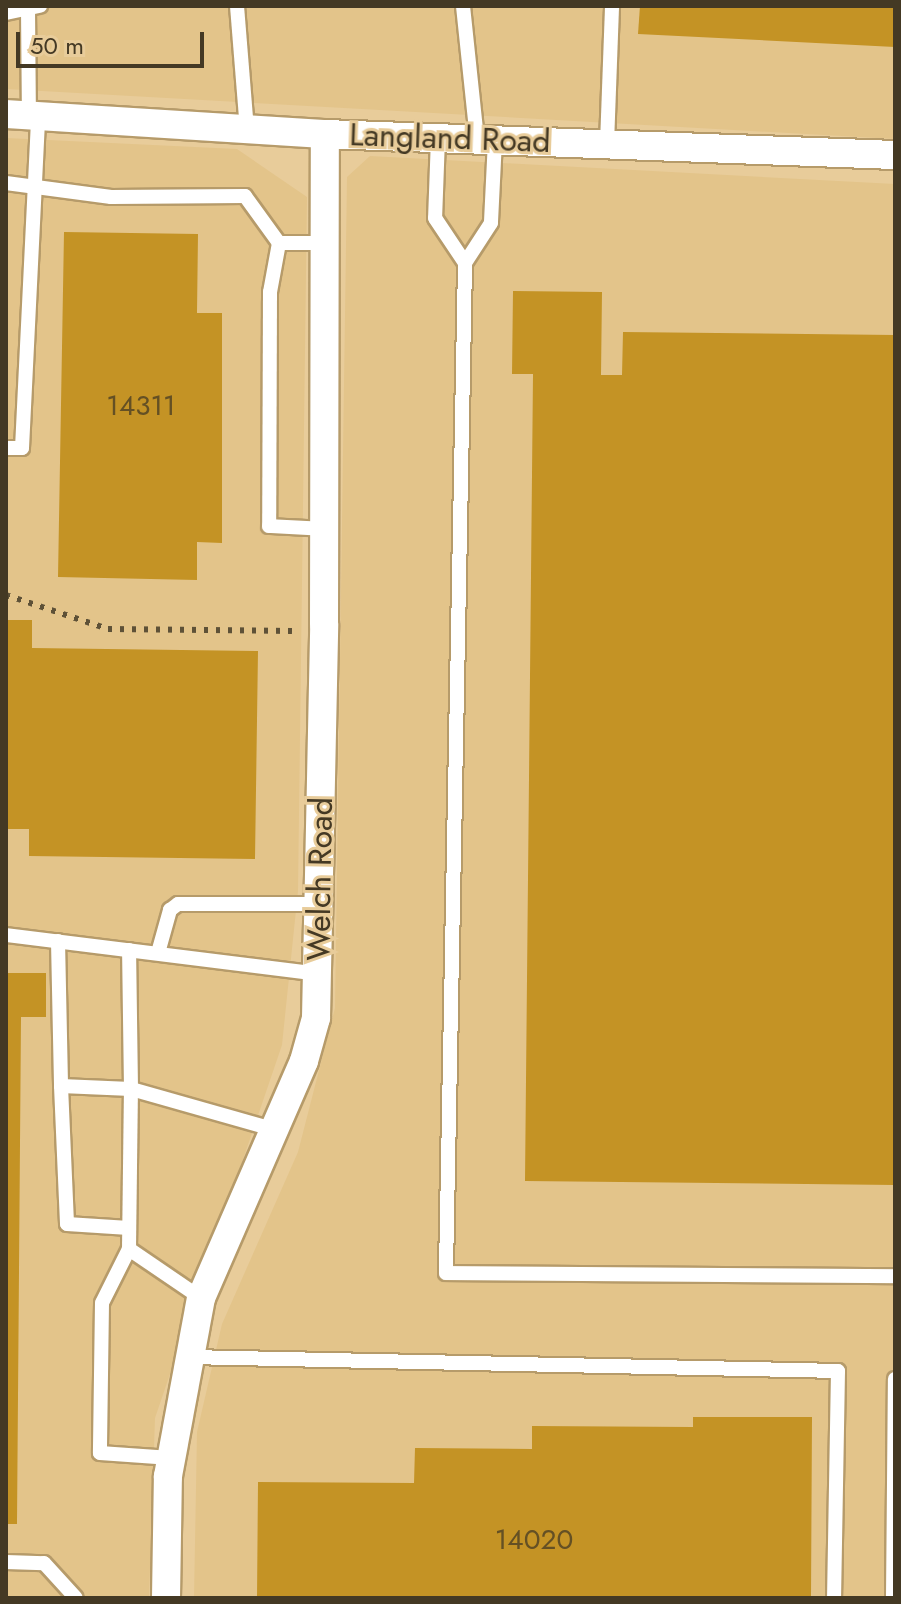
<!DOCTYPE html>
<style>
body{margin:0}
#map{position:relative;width:901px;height:1604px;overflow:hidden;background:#e8cc9a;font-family:Jost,sans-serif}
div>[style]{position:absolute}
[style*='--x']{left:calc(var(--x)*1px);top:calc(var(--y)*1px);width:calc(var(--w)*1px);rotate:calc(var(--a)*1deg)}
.built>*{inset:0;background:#e3c48a}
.building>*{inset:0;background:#c49325}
.roads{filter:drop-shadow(2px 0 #b69b6a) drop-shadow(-2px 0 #b69b6a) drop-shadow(0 2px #b69b6a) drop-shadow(0 -2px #b69b6a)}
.service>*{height:14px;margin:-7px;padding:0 7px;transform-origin:7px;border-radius:7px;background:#fff}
.minor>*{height:28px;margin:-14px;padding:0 14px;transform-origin:14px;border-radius:14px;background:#fff}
.rail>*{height:6px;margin-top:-3px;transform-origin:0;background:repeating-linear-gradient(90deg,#5e5137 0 4px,transparent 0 12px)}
span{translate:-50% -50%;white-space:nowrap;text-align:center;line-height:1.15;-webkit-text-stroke:6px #e8cc9a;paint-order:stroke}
.number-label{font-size:28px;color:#645024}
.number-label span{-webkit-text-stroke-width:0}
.street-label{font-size:32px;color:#443924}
.frame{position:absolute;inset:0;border:8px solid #443924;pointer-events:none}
.scale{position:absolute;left:16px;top:32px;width:188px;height:36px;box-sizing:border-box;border:4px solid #443924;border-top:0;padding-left:10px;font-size:24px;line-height:28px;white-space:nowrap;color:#443924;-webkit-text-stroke:6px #e8cc9a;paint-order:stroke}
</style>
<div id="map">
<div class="built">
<i style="clip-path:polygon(6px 6px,895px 6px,895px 139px,6px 89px)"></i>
<i style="clip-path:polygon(6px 138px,237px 149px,307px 197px,298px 891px,282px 1045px,155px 1418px,149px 1598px,6px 1598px)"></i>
<i style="clip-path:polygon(370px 156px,895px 184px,895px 1598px,194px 1598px,197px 1432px,222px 1324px,298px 1152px,335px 1008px,347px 177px)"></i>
</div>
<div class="building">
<i style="clip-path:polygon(640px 6px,895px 6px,895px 47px,638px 34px)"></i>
<i style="clip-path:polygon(64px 232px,198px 234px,197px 313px,222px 313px,222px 543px,197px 542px,197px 580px,58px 577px)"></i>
<i style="clip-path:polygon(513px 291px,602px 292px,601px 375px,622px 375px,623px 332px,895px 335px,895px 1185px,525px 1181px,533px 374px,512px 374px)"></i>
<i style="clip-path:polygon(6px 620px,32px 620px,32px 648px,258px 651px,255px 859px,29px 856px,29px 829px,6px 829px)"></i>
<i style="clip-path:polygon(6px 973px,46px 973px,46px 1017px,21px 1017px,17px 1524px,6px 1524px)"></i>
<i style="clip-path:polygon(693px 1417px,812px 1417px,811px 1598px,257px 1598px,258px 1482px,414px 1483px,415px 1448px,532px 1449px,532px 1426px,693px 1427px)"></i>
</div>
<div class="roads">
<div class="service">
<i style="--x:237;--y:6;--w:123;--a:85.4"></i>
<i style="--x:463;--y:6;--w:134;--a:84"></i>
<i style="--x:28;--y:9;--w:106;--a:89.5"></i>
<i style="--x:6;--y:13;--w:35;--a:-12"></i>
<i style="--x:438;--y:138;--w:80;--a:92.1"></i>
<i style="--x:435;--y:218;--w:54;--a:56.3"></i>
<i style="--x:495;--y:140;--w:83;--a:92.8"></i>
<i style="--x:491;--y:223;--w:48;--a:123"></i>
<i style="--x:465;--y:263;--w:1010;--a:91.08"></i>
<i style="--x:446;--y:1273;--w:449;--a:0.4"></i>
<i style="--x:607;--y:144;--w:138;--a:-87.9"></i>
<i style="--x:6;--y:183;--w:106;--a:7.6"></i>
<i style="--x:111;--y:197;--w:134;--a:-0.4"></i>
<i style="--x:245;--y:196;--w:58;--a:54.1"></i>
<i style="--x:279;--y:243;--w:46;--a:0"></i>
<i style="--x:279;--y:243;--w:50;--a:100.4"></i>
<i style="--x:270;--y:292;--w:234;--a:90.2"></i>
<i style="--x:269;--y:526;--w:55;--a:3.1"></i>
<i style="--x:6;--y:448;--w:16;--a:0"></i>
<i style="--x:22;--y:448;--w:332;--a:-87.2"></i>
<i style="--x:6;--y:935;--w:315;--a:7.1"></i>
<i style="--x:58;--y:941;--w:145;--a:88.8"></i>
<i style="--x:61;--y:1086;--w:70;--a:2.5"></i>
<i style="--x:131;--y:1089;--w:139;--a:-90.8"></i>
<i style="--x:158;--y:953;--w:45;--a:-74.4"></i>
<i style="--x:170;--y:910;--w:10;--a:-37"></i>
<i style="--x:178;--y:904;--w:142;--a:0"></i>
<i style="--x:61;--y:1086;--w:138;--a:87.5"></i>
<i style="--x:67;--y:1224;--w:62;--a:3.7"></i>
<i style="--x:129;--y:1249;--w:60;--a:116.6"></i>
<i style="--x:102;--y:1303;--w:150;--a:90.8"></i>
<i style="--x:100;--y:1453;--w:71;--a:4"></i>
<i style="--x:201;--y:1298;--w:87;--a:-145.8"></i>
<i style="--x:129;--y:1249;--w:160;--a:-89.3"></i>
<i style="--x:131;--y:1089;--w:151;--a:15.8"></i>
<i style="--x:188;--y:1357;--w:650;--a:1.23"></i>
<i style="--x:838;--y:1371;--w:227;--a:91"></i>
<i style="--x:6;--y:1562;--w:38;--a:2"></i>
<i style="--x:44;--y:1563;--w:47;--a:47.6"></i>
<i style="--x:893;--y:1598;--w:219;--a:-89.5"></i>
</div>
<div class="minor">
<i style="--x:6;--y:114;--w:320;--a:3.6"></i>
<i style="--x:325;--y:134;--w:570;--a:2.11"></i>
<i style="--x:166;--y:1598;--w:122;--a:-89.1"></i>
<i style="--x:168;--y:1476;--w:181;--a:-79.5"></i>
<i style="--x:201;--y:1298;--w:258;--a:-66.5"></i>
<i style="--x:304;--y:1061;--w:45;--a:-74.4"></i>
<i style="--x:316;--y:1018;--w:394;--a:-88.8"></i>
<i style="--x:324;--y:624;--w:490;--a:-89.9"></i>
</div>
</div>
<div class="rail">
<i style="--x:6;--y:595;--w:108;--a:18.4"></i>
<i style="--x:108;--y:629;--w:184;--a:0.6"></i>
</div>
<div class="number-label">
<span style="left:141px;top:406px">14311</span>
<span style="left:534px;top:1540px">14020</span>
</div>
<div class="street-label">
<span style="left:450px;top:138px;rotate:2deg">Langland Road</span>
<span style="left:320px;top:879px;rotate:-89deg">Welch Road</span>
</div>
<div class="frame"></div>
<div class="scale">50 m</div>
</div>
